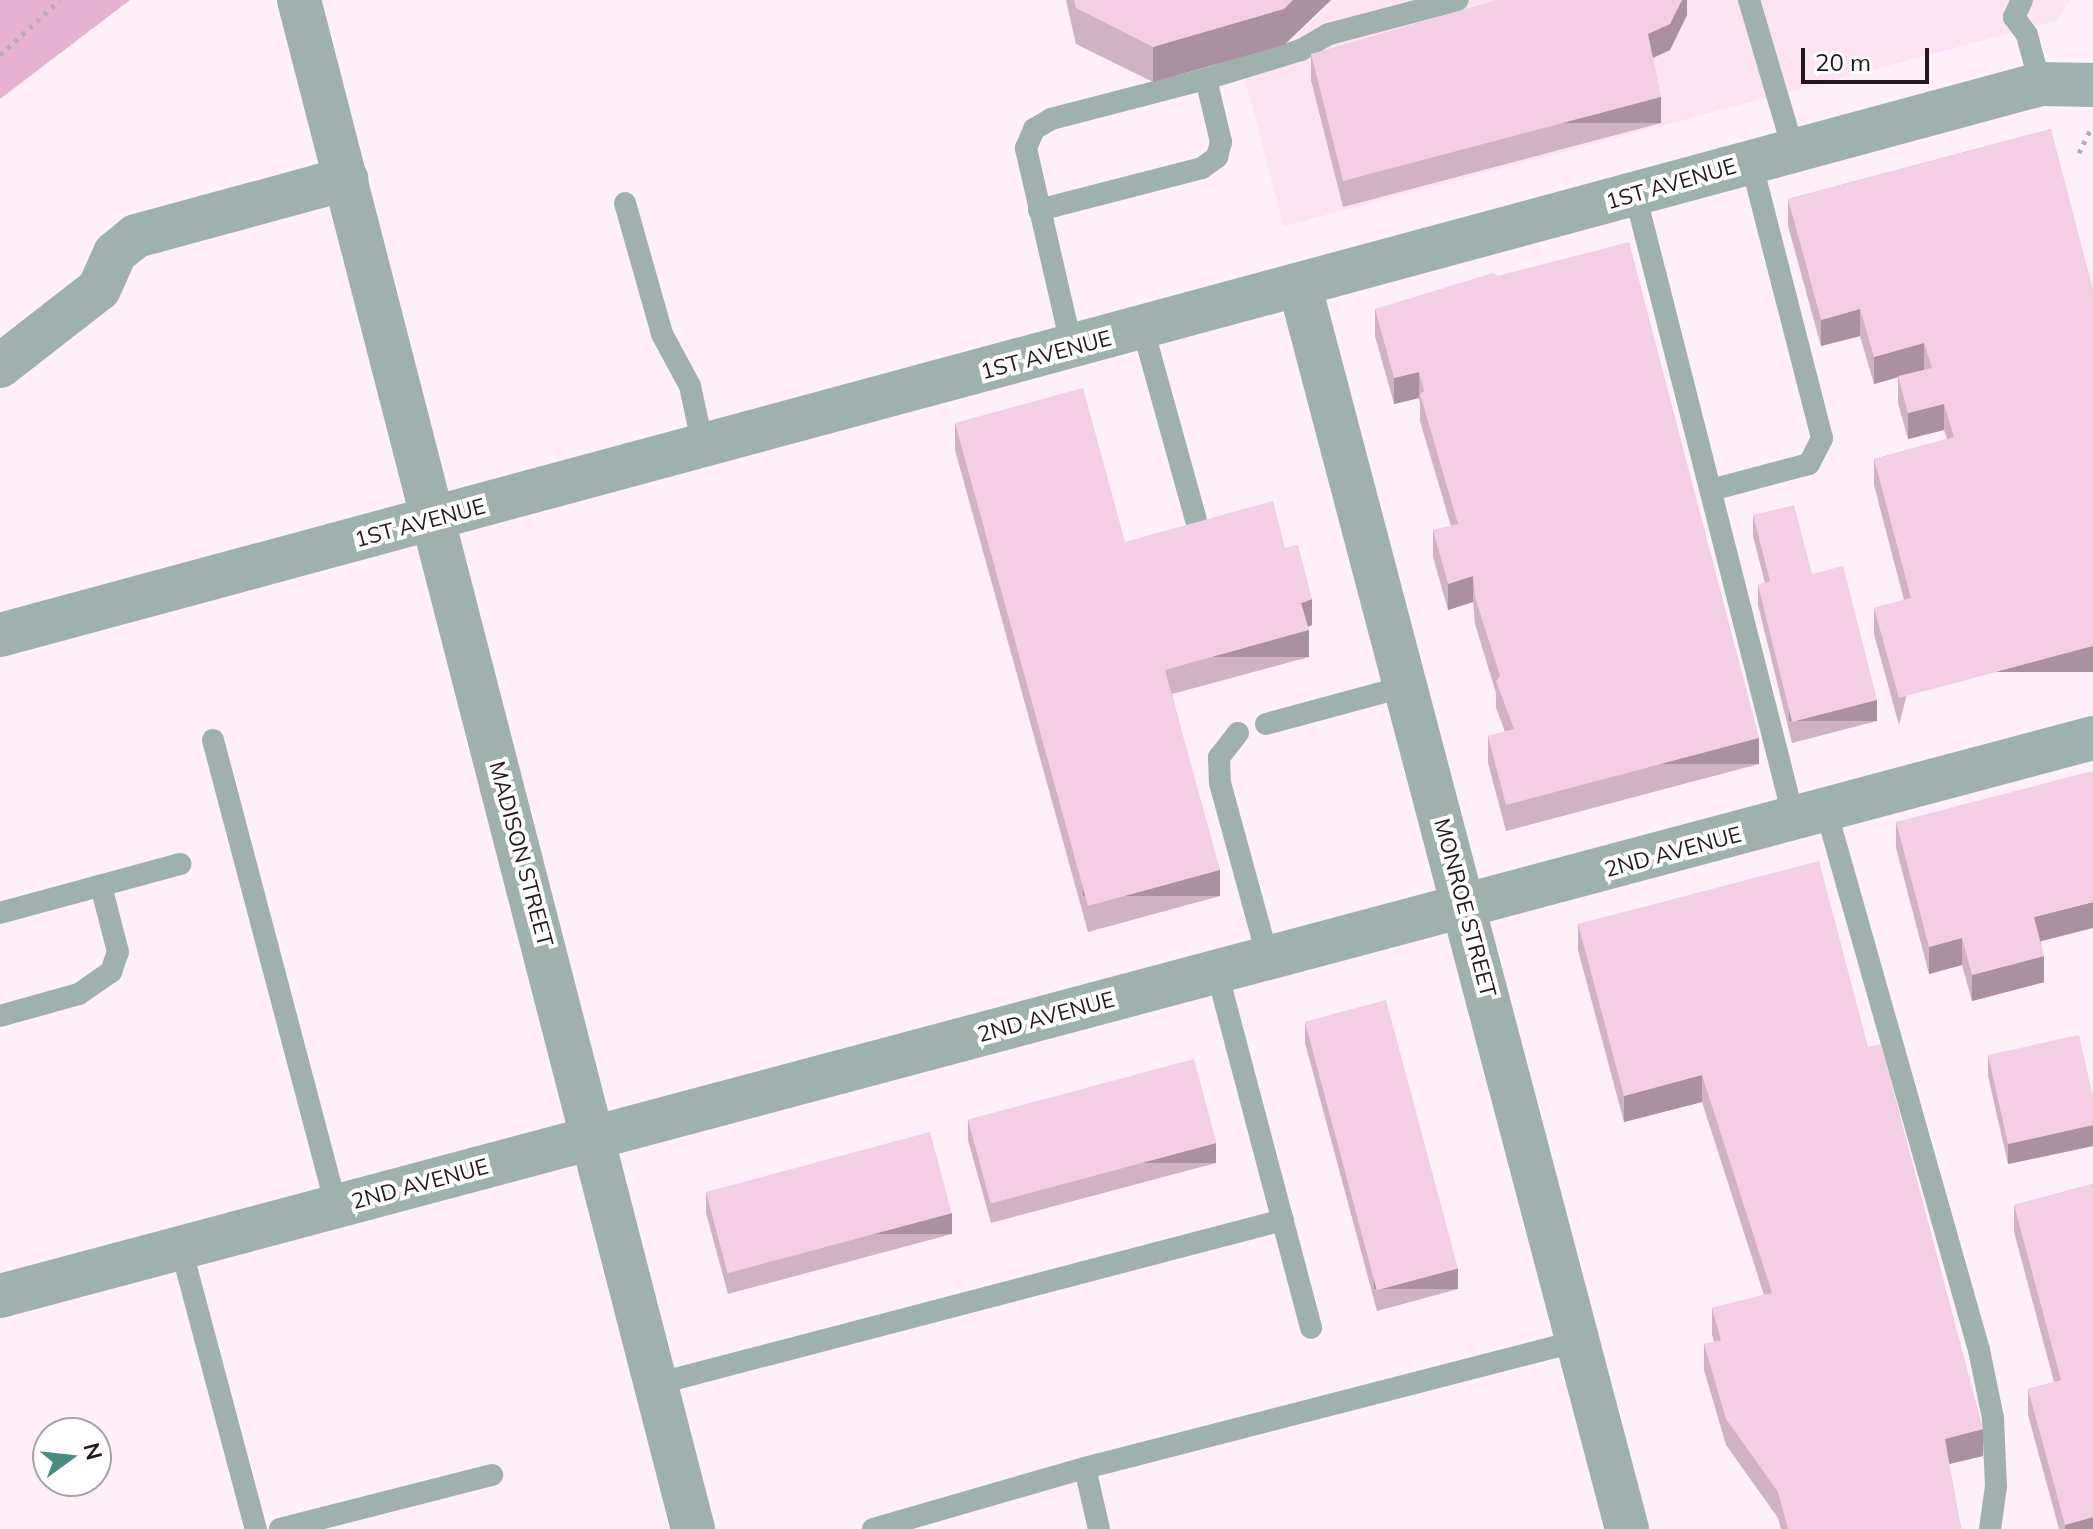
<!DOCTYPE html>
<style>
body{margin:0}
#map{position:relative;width:2093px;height:1529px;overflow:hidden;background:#feeff8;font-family:Mulish,sans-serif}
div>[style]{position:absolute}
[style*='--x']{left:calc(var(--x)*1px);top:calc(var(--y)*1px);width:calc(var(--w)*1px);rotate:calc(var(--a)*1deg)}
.built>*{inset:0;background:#fee3f3}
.green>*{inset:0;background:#e7b2d2}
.path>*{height:5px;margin-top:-2.5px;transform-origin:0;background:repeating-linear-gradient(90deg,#b9abb3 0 4px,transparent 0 10px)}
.lane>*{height:22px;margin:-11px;padding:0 11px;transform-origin:11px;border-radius:11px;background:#9eb1ad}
.street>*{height:44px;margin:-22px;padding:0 22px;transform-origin:22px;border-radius:22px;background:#9eb1ad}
.wall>*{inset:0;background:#d1b1c4}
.shaded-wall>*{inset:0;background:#aa90a0;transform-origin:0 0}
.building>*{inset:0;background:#f3cee4;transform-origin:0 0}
span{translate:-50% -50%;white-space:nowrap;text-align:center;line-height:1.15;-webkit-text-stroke:8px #fff;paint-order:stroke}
.street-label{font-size:22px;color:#24181f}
.north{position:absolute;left:32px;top:1417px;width:80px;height:80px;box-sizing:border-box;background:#fff;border:2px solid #a7a3a5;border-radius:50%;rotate:75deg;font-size:22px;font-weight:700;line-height:32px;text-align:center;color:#24181f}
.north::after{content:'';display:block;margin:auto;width:28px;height:36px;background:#478c81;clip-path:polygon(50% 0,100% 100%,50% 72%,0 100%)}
.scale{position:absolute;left:1801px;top:48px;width:128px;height:36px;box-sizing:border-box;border:4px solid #24181f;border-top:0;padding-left:10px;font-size:24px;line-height:28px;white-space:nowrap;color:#24181f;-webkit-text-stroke:6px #fff;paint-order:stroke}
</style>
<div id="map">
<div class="built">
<i style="clip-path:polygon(1335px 0,2070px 0,2056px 21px,1284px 226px,1244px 76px,1297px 60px,1293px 40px)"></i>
</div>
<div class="green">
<i style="clip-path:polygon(0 0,130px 0,0 99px)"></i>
</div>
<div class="path">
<i style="--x:0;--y:55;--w:81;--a:-42.5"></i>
<i style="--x:2079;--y:153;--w:28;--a:-64"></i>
</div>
<div class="lane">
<i style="--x:1749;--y:0;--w:155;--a:73.5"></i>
<i style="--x:2022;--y:0;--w:19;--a:115"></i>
<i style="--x:2014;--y:17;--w:22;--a:54"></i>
<i style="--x:2027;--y:35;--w:51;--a:75.1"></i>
<i style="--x:1635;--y:194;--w:645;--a:75.73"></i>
<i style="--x:625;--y:203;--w:136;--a:74.2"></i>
<i style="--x:662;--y:334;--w:59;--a:61.7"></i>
<i style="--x:690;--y:386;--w:61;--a:77.8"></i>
<i style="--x:1039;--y:210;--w:168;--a:-14.4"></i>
<i style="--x:1202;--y:168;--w:19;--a:-36"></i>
<i style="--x:1217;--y:157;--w:16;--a:-75"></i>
<i style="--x:1221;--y:142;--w:65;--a:-103.4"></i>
<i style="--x:1143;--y:329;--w:198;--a:74.5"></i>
<i style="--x:1072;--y:348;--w:205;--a:-103"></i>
<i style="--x:1026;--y:148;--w:21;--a:-67"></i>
<i style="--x:1034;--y:129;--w:20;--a:-30"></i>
<i style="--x:1051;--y:119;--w:160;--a:-14.5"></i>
<i style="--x:1206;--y:79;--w:99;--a:-17"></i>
<i style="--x:1301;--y:50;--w:32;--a:-30"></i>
<i style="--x:1329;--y:34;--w:133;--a:-14.8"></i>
<i style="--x:1711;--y:490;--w:101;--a:-14.9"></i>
<i style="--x:1809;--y:464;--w:29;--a:-63"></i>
<i style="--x:1822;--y:438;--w:286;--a:-104.4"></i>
<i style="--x:1266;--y:724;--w:146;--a:-15.1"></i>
<i style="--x:1238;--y:733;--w:31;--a:128"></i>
<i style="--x:1219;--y:757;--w:26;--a:88"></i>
<i style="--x:1220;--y:783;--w:181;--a:74.7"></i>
<i style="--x:213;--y:740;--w:483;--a:75.2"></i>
<i style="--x:1826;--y:810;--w:561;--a:74.18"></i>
<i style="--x:1979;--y:1350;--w:69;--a:78.4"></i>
<i style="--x:1993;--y:1418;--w:68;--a:87.5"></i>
<i style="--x:1996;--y:1486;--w:43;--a:97.9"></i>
<i style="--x:0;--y:913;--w:187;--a:-15.2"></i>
<i style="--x:1217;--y:972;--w:368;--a:75.2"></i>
<i style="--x:0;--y:1016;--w:82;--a:-15.6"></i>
<i style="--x:79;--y:994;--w:39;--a:-35"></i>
<i style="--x:111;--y:972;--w:21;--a:-71"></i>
<i style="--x:118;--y:952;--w:68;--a:-104.4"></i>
<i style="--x:181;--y:1248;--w:291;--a:75.1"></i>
<i style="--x:656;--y:1384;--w:648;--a:-14.66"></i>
<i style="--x:1085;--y:1468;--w:63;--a:77.1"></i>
<i style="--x:280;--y:1529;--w:219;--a:-14.3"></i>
<i style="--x:873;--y:1529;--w:221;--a:-16.1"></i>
<i style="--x:1085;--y:1468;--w:509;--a:-14.45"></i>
</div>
<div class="street">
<i style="--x:299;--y:0;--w:1579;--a:75.55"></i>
<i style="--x:1300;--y:287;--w:1284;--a:75.25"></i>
<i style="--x:0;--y:366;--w:125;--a:-37.9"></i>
<i style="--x:99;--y:289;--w:39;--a:-66"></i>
<i style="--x:115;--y:253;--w:27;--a:-39"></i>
<i style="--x:136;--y:236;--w:218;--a:-15.2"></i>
<i style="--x:0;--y:635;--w:2113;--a:-15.11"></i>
<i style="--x:2040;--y:84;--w:53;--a:1.1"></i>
<i style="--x:0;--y:1296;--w:2166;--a:-14.93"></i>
</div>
<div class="wall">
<i style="clip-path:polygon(1066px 0,1331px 0,1284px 45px,1153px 82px,1076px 44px)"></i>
<i style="clip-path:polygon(1687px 0,1687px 15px,1670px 50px,1653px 58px,1661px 123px,1343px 207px,1311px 80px,1311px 54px)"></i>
<i style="clip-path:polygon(2051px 129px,1899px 725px,1874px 634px,1874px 608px,1904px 600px,1874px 485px,1874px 459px,1947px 439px,1944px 430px,1908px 439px,1898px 403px,1898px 377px,1874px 384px,1860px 336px,1821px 346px,1788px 226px,1788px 199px)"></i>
<i style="clip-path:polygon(1375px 309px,1759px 764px,1506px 831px,1488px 763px,1488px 736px,1505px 732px,1496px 708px,1496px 693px,1475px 624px,1473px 602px,1448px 610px,1433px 557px,1433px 530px,1451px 526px,1420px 421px,1420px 404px,1419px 398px,1394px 404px,1375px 336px)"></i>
<i style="clip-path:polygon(955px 423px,1125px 542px,1285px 548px,1312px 625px,1308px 627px,1309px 657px,1172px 694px,1220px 896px,1088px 932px,955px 450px)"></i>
<i style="clip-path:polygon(1753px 515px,1812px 574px,1877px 721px,1792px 743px,1758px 605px,1758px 585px,1765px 583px,1753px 536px)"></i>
<i style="clip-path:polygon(1896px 822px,2041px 941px,2044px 982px,1972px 1001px,1962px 965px,1929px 974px,1896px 848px)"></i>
<i style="clip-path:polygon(1578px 924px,1868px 1047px,1983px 1456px,1949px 1464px,1961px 1529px,1781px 1529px,1778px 1518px,1726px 1445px,1704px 1370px,1704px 1344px,1714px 1342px,1712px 1335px,1712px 1308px,1764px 1295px,1702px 1102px,1624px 1122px,1578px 950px)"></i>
<i style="clip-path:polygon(1305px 1022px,1458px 1289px,1377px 1311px,1305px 1043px)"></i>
<i style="clip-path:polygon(1988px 1055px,2093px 1097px,2093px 1146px,2008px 1164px,1988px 1076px)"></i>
<i style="clip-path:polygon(968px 1120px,1216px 1163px,991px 1223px,968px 1140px)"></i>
<i style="clip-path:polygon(2093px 1184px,2093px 1529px,2059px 1529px,2028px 1415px,2028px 1389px,2054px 1382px,2014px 1232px,2014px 1205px)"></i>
<i style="clip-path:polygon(706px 1192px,952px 1234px,728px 1294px,706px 1213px)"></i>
</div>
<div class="shaded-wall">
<i style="clip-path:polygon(1293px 0,1331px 0,1284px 45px,1153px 82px,1153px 47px)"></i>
<i style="clip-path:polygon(1682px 0,1687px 0,1687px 15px,1670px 50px,1648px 60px,1648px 34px)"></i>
<i style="left:1661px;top:97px;width:26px;height:329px;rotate:90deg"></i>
<i style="clip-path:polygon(1860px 309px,1860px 336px,1821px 346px,1821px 320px)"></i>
<i style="clip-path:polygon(1924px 343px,1924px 370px,1874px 384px,1874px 357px)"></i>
<i style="clip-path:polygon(1419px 372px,1419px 398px,1394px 404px,1394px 378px)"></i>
<i style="clip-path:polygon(1944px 404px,1944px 430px,1908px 439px,1908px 413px)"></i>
<i style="clip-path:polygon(1473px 576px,1473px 602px,1448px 610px,1448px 584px)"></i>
<i style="clip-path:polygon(1312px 599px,1312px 625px,1301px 629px,1301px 603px)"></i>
<i style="left:1309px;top:630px;width:27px;height:149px;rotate:90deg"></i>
<i style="left:2093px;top:646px;width:26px;height:201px;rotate:90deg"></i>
<i style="left:1877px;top:700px;width:21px;height:88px;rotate:90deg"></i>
<i style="left:1759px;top:738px;width:26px;height:262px;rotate:90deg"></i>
<i style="left:1220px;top:870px;width:26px;height:137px;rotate:90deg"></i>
<i style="clip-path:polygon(2093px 902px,2093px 928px,2034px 943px,2034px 917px)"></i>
<i style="clip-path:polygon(1962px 938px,1962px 965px,1929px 974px,1929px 947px)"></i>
<i style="clip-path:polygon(2044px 956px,2044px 982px,1972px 1001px,1972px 975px)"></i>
<i style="clip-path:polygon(1702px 1075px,1702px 1102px,1624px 1122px,1624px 1096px)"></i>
<i style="clip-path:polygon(2093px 1125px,2093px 1146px,2008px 1164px,2008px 1144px)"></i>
<i style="left:1216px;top:1143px;width:20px;height:233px;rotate:90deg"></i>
<i style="left:952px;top:1213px;width:21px;height:232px;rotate:90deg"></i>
<i style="left:1458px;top:1268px;width:21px;height:84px;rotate:90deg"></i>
<i style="clip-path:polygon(1983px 1429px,1983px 1456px,1945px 1465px,1945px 1439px)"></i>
<i style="clip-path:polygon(2093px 1517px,2093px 1529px,2065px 1529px,2065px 1525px)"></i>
</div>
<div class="building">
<i style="clip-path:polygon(1074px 0,1293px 0,1284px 9px,1153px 47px,1076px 8px)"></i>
<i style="clip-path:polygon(1497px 0,1682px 0,1670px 24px,1648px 34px,1661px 97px,1343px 181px,1311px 54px)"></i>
<i style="clip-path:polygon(2051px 129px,2093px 290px,2093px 646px,1899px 698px,1874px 608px,1911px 598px,1874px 459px,1954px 437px,1944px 404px,1908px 413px,1898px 376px,1932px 368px,1924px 343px,1874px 357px,1860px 309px,1821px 320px,1788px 199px)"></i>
<i style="clip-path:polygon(1629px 242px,1759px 738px,1506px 805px,1488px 736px,1514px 729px,1496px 681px,1500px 676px,1475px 597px,1473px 576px,1448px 584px,1433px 530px,1458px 524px,1420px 394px,1424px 391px,1419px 372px,1394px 378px,1375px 309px,1493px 273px,1498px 276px)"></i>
<i style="clip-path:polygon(1083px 388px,1125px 542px,1273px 501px,1285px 548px,1298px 545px,1312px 599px,1301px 603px,1309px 630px,1165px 670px,1220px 870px,1088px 906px,955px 423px)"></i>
<i style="clip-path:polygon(1794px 505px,1812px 574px,1843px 566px,1877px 700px,1792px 722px,1758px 585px,1770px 581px,1753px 515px)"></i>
<i style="clip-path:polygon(2093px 771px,2093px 902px,2034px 917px,2044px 956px,1972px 975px,1962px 938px,1929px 947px,1896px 822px)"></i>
<i style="clip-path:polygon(1819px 861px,1868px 1047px,1881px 1044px,1983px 1429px,1945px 1439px,1961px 1529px,1788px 1529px,1778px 1492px,1726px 1419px,1704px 1344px,1721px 1340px,1712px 1308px,1772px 1293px,1702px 1075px,1624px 1096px,1578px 924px)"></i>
<i style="left:1386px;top:1000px;width:278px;height:84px;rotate:75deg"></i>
<i style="clip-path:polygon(2079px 1035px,2093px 1097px,2093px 1125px,2008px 1144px,1988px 1055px)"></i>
<i style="left:1194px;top:1059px;width:87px;height:234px;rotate:75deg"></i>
<i style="left:930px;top:1132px;width:84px;height:232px;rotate:75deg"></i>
<i style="clip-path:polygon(2093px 1184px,2093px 1517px,2065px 1525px,2028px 1389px,2061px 1380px,2014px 1205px)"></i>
</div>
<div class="street-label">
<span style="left:1671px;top:184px;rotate:-16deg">1ST AVENUE</span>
<span style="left:1046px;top:355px;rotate:-15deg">1ST AVENUE</span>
<span style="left:420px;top:523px;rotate:-15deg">1ST AVENUE</span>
<span style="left:1673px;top:852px;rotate:-15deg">2ND AVENUE</span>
<span style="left:521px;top:854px;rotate:75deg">MADISON STREET</span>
<span style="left:1465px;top:908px;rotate:75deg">MONROE STREET</span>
<span style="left:1046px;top:1017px;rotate:-15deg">2ND AVENUE</span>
<span style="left:420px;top:1184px;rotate:-15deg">2ND AVENUE</span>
</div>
<div class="north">N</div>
<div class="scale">20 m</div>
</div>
